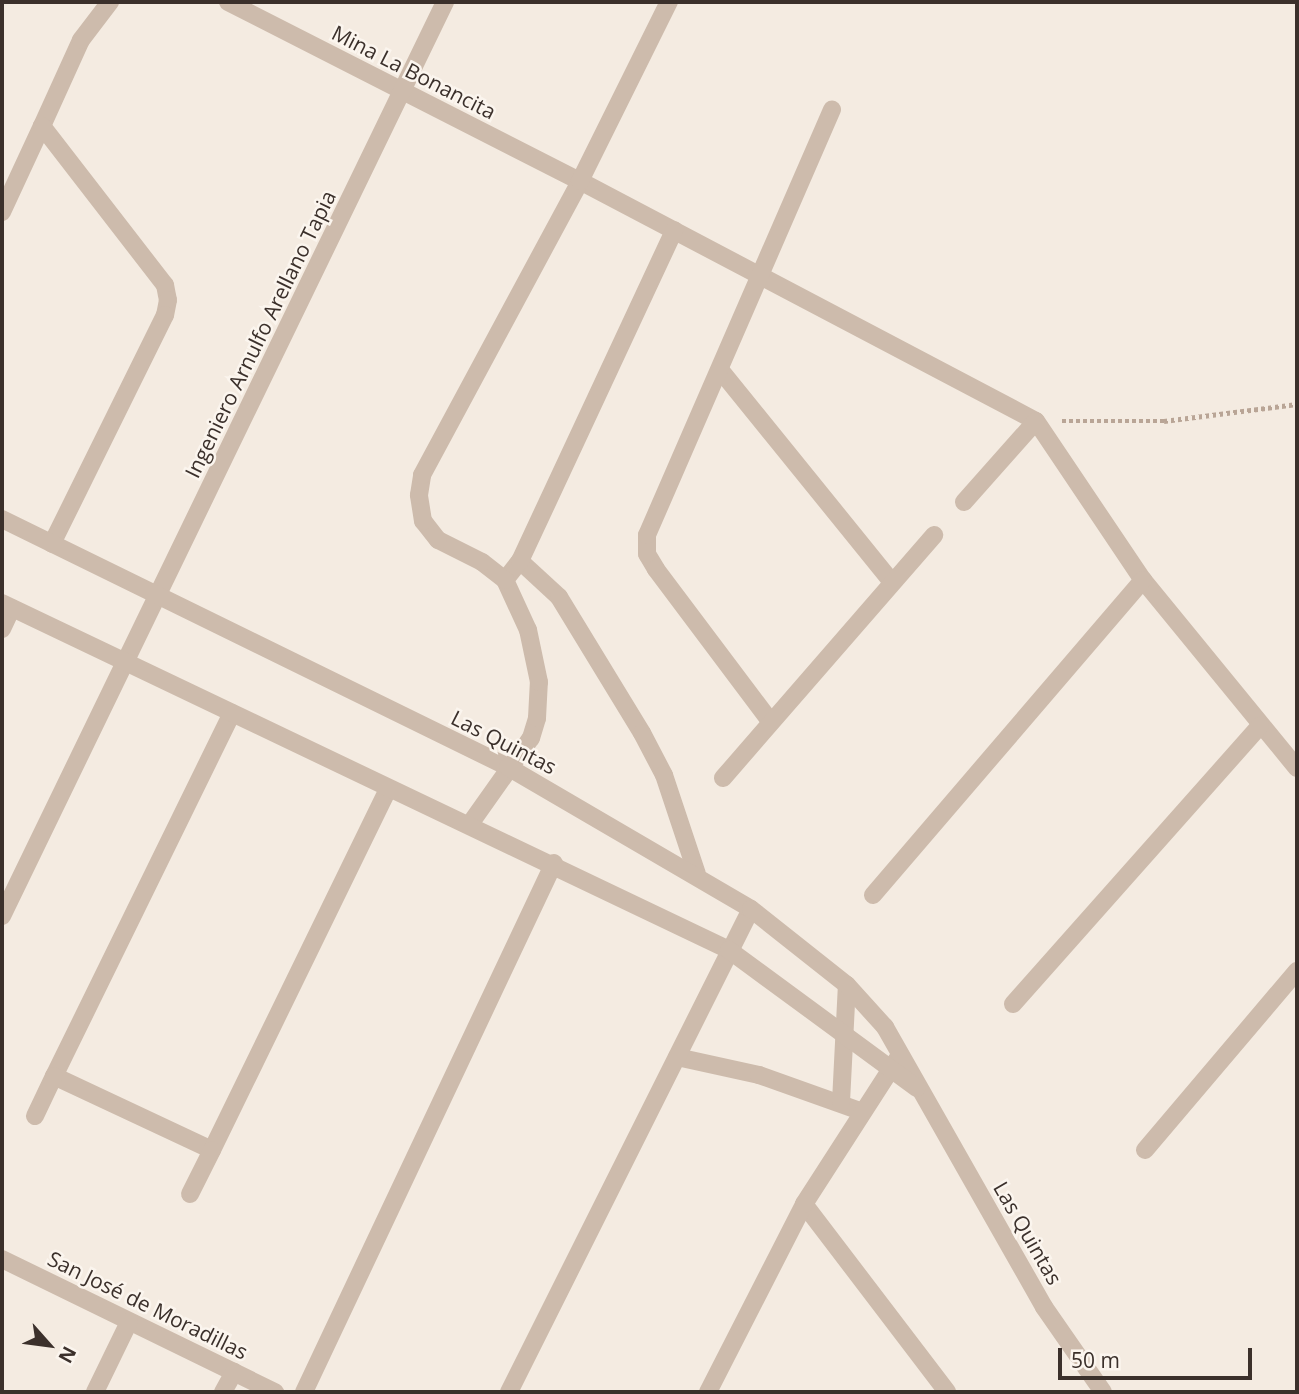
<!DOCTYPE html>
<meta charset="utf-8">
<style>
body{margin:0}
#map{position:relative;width:1299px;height:1394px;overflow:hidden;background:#f4ebe1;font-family:"Open Sans",sans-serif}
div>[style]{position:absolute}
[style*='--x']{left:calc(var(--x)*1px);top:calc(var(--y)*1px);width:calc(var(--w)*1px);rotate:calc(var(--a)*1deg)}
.path>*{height:4.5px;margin-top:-2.25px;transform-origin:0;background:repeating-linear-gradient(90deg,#b9a596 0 3.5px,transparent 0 7px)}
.minor>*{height:18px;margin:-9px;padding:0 9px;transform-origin:9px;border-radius:9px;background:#cdbbac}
.tertiary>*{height:18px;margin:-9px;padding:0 9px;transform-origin:9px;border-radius:9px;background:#cdbbac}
span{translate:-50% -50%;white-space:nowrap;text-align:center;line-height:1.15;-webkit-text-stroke:5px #fbf5ee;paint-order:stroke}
.street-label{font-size:21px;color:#3b302b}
.frame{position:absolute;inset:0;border:4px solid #3b302b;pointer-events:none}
.north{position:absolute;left:14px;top:1310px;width:70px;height:70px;-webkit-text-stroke:5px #fbf5ee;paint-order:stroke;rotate:118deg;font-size:19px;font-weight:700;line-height:28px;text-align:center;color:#3b302b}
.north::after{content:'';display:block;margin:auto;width:24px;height:32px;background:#3b302b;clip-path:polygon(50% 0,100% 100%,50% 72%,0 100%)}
.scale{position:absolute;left:1058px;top:1348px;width:194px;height:32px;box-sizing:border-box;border:4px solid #3b302b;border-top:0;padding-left:9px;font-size:21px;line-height:24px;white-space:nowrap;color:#3b302b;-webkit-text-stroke:5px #fbf5ee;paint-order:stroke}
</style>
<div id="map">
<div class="path">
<i style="--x:1062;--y:421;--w:102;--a:0"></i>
<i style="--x:1164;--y:421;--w:134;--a:-7.3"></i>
</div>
<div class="minor">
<i style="--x:228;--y:2;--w:395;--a:27"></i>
<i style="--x:580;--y:181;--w:515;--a:27.76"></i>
<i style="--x:1036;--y:421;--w:192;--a:56.1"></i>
<i style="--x:1143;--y:580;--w:243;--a:50.7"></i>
<i style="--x:42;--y:126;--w:94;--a:-65.6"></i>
<i style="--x:81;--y:40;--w:48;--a:-52.7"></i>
<i style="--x:2;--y:212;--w:95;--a:-65.1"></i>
<i style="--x:42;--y:126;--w:201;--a:52.3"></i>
<i style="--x:165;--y:285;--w:15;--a:79"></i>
<i style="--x:168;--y:300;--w:15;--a:101"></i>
<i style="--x:165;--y:315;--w:255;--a:116.3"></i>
<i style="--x:721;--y:371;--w:270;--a:51"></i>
<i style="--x:964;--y:502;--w:108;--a:-48.4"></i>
<i style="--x:520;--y:561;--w:53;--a:42.7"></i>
<i style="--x:559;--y:597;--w:159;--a:58.6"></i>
<i style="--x:642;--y:733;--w:47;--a:62.4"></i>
<i style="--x:664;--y:775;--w:104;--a:71.6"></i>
<i style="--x:505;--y:580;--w:24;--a:-52"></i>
<i style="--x:520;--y:561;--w:365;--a:-65"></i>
<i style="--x:2;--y:629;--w:23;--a:-65"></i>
<i style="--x:232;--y:713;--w:404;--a:116.1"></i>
<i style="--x:54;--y:1076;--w:174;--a:25.1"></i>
<i style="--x:212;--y:1150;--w:402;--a:-64"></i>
<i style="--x:770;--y:721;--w:190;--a:-126.9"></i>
<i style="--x:656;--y:569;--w:17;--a:-121"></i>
<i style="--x:647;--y:554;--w:19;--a:-90"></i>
<i style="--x:647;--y:535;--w:464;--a:-66.5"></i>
<i style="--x:723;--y:778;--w:322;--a:-49"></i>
<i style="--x:470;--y:824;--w:105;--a:-54.7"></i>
<i style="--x:531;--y:738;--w:21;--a:-73"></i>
<i style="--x:537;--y:718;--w:36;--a:-87"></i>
<i style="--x:539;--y:682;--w:53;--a:-101.9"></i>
<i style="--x:528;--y:630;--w:55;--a:-114.7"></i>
<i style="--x:505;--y:580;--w:29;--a:-142"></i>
<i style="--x:482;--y:562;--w:49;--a:-153.4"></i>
<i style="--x:438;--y:540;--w:24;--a:-128"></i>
<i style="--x:423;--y:521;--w:26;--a:-99"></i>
<i style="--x:419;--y:495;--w:20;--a:-81"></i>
<i style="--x:422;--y:475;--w:334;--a:-61.7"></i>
<i style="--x:580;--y:181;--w:200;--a:-63.6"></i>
<i style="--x:873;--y:895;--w:415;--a:-49.4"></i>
<i style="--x:2;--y:916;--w:1016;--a:-64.14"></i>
<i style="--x:1013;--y:1004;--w:372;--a:-48.4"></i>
<i style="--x:677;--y:1057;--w:84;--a:12.4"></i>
<i style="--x:759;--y:1075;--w:107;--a:19.6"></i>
<i style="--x:841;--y:1102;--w:117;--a:-87.1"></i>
<i style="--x:35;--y:1116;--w:44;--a:-64.6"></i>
<i style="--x:1145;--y:1150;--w:235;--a:-49.7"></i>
<i style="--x:190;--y:1194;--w:49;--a:-63.4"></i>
<i style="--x:804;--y:1204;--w:236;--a:52.7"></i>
<i style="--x:2;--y:1259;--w:304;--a:26"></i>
<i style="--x:95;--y:1392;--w:78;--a:-64.1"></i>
<i style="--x:223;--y:1392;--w:23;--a:-61"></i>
<i style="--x:304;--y:1392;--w:585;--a:-64.71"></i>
<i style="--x:509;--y:1392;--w:540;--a:-63.39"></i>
<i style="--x:708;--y:1392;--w:211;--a:-62.9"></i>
<i style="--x:804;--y:1204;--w:174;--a:-57.2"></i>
</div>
<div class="tertiary">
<i style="--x:2;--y:519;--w:564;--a:26.11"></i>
<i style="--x:508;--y:767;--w:281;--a:30.3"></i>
<i style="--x:751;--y:909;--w:122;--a:38.4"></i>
<i style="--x:847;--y:985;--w:57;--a:47.9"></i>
<i style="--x:885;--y:1027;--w:322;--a:60.4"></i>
<i style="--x:1044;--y:1307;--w:103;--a:55.2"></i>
<i style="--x:2;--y:603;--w:806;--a:25.52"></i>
<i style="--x:729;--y:950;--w:233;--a:36.3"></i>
</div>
<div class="street-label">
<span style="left:414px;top:72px;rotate:27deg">Mina La Bonancita</span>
<span style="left:260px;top:334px;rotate:-64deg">Ingeniero Arnulfo Arellano Tapia</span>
<span style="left:504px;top:742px;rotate:27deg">Las Quintas</span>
<span style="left:1028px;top:1233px;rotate:60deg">Las Quintas</span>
<span style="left:148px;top:1305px;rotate:26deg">San José de Moradillas</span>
</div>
<div class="frame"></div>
<div class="north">N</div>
<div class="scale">50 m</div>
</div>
